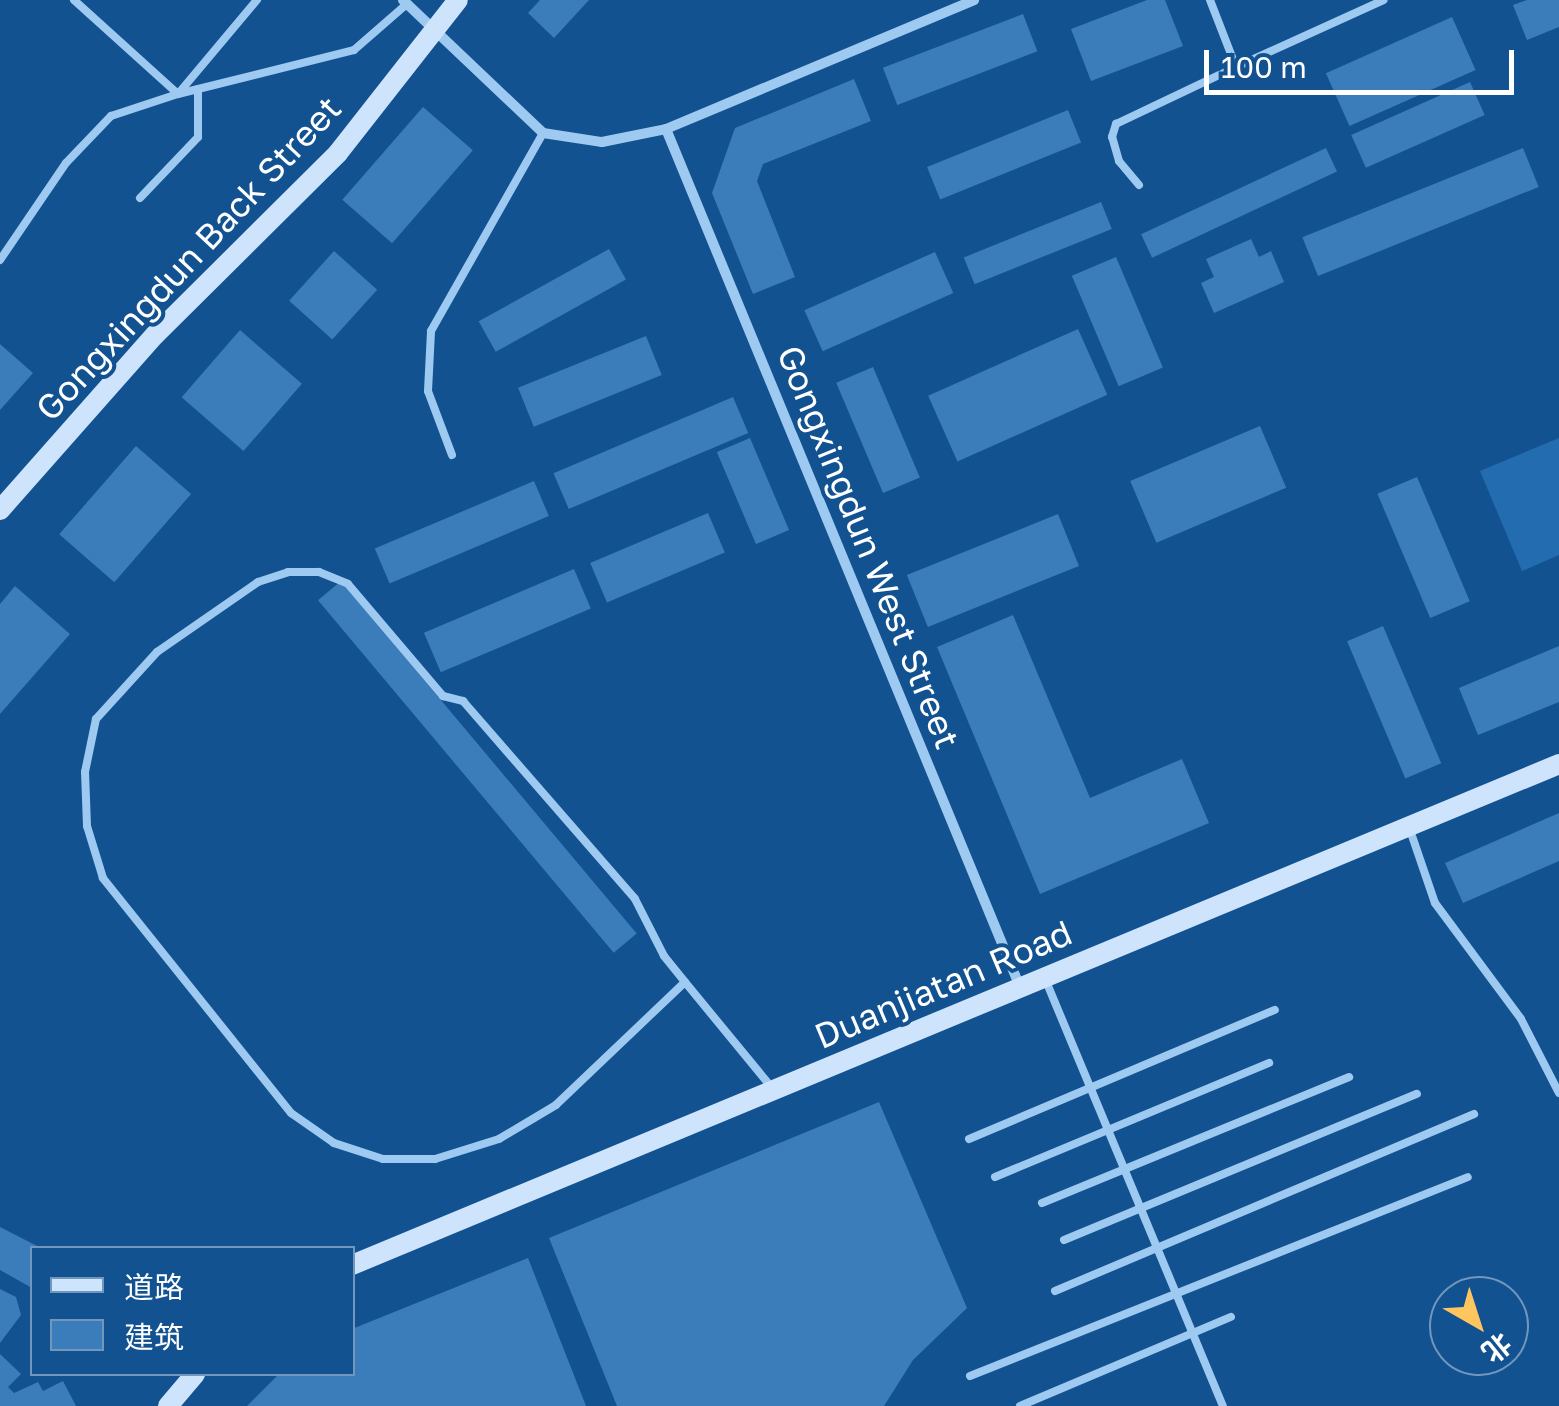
<!DOCTYPE html>
<meta charset="utf-8">
<style>
body{margin:0}
#map{position:relative;width:1559px;height:1406px;overflow:hidden;background:#125291;font-family:"Golos Text","Noto Sans SC",sans-serif}
div>[style]{position:absolute}
[style*='--x']{left:calc(var(--x)*1px);top:calc(var(--y)*1px);width:calc(var(--w)*1px);rotate:calc(var(--a)*1deg)}
.green>*{inset:0;background:#246cb0}
.building>*{inset:0;background:#3b7cba;transform-origin:0 0}
.lane>*{height:8px;margin:-4px;padding:0 4px;transform-origin:4px;border-radius:4px;background:#9ecaf2}
.street>*{height:10px;margin:-5px;padding:0 5px;transform-origin:5px;border-radius:5px;background:#9ecaf2}
.secondary>*{height:20px;margin:-10px;padding:0 10px;transform-origin:10px;border-radius:10px;background:#cde4fc}
span{translate:-50% -50%;white-space:nowrap;text-align:center;line-height:1.15;-webkit-text-stroke:8px #125291;paint-order:stroke}
.street-label{font-size:35px;color:#fff}
.legend{position:absolute;left:30px;top:1246px;width:325px;height:130px;box-sizing:border-box;background:#125291;border:2px solid #7197bd;margin:0;padding:12px 18px;list-style:none;font-size:30px;color:#fff}
.legend li{display:flex;align-items:center;gap:20px;height:50px}
.legend b{width:50px;border:2px solid #7197bd}
.north{position:absolute;left:1429px;top:1276px;width:100px;height:100px;box-sizing:border-box;background:#125291;border:2px solid #7197bd;border-radius:50%;rotate:141deg;font-size:28px;font-weight:700;line-height:40px;text-align:center;color:#fff}
.north::after{content:'';display:block;margin:auto;width:35px;height:45px;background:#ffc65f;clip-path:polygon(50% 0,100% 100%,50% 72%,0 100%)}
.scale{position:absolute;left:1204px;top:50px;width:310px;height:45px;box-sizing:border-box;border:5px solid #fff;border-top:0;padding-left:12px;font-size:30px;line-height:35px;white-space:nowrap;color:#fff;-webkit-text-stroke:8px #125291;paint-order:stroke}
</style>
<div id="map">
<div class="green">
<i style="clip-path:polygon(1559px 438px,1559px 555px,1522px 571px,1480px 471px)"></i>
</div>
<div class="building">
<i style="clip-path:polygon(540px 0,589px 0,554px 38px,528px 13px)"></i>
<i style="clip-path:polygon(1147px 0,1165px 0,1183px 46px,1091px 81px,1071px 29px)"></i>
<i style="clip-path:polygon(1527px 0,1559px 0,1559px 27px,1527px 40px,1513px 5px)"></i>
<i style="left:1023px;top:14px;width:40px;height:150px;rotate:69deg"></i>
<i style="left:1452px;top:17px;width:58px;height:138px;rotate:66deg"></i>
<i style="clip-path:polygon(854px 79px,871px 121px,763px 164px,757px 181px,795px 277px,753px 294px,712px 193px,735px 128px)"></i>
<i style="left:1470px;top:82px;width:36px;height:130px;rotate:66deg"></i>
<i style="left:423px;top:107px;width:66px;height:123px;rotate:41deg"></i>
<i style="left:1068px;top:110px;width:35px;height:152px;rotate:68deg"></i>
<i style="left:1326px;top:148px;width:26px;height:204px;rotate:65deg"></i>
<i style="left:1523px;top:148px;width:42px;height:238px;rotate:68deg"></i>
<i style="left:1101px;top:202px;width:29px;height:148px;rotate:68deg"></i>
<i style="clip-path:polygon(1251px 239px,1259px 257px,1271px 251px,1284px 282px,1214px 313px,1201px 283px,1214px 277px,1206px 259px)"></i>
<i style="left:609px;top:249px;width:35px;height:149px;rotate:61deg"></i>
<i style="left:334px;top:251px;width:58px;height:67px;rotate:42deg"></i>
<i style="left:935px;top:252px;width:45px;height:143px;rotate:66deg"></i>
<i style="left:1116px;top:257px;width:120px;height:48px;rotate:67deg"></i>
<i style="left:1078px;top:329px;width:72px;height:164px;rotate:66deg"></i>
<i style="left:240px;top:330px;width:82px;height:89px;rotate:41deg"></i>
<i style="left:646px;top:336px;width:42px;height:138px;rotate:68deg"></i>
<i style="clip-path:polygon(0 344px,33px 373px,0 410px)"></i>
<i style="left:873px;top:367px;width:120px;height:40px;rotate:67deg"></i>
<i style="left:733px;top:397px;width:39px;height:195px;rotate:67deg"></i>
<i style="left:1260px;top:426px;width:67px;height:141px;rotate:67deg"></i>
<i style="left:750px;top:438px;width:100px;height:36px;rotate:67deg"></i>
<i style="left:136px;top:446px;width:73px;height:117px;rotate:41deg"></i>
<i style="left:1417px;top:477px;width:135px;height:43px;rotate:67deg"></i>
<i style="left:534px;top:481px;width:38px;height:173px;rotate:67deg"></i>
<i style="left:708px;top:513px;width:43px;height:128px;rotate:67deg"></i>
<i style="left:1058px;top:514px;width:56px;height:163px;rotate:68deg"></i>
<i style="left:574px;top:569px;width:43px;height:163px;rotate:67deg"></i>
<i style="left:341px;top:581px;width:460px;height:30px;rotate:50deg"></i>
<i style="clip-path:polygon(15px 586px,70px 634px,0 714px,0 604px)"></i>
<i style="clip-path:polygon(1013px 615px,1090px 798px,1182px 759px,1209px 823px,1040px 894px,937px 647px)"></i>
<i style="left:1383px;top:626px;width:149px;height:39px;rotate:67deg"></i>
<i style="clip-path:polygon(1559px 646px,1559px 702px,1478px 735px,1459px 688px)"></i>
<i style="clip-path:polygon(1559px 813px,1559px 861px,1463px 903px,1445px 863px)"></i>
<i style="clip-path:polygon(879px 1102px,967px 1308px,913px 1360px,884px 1406px,617px 1406px,549px 1238px)"></i>
<i style="clip-path:polygon(0 1227px,41px 1248px,32px 1248px,32px 1288px,0 1270px)"></i>
<i style="clip-path:polygon(528px 1258px,586px 1406px,247px 1406px,279px 1374px,352px 1374px,352px 1329px)"></i>
<i style="clip-path:polygon(0 1289px,16px 1297px,21px 1315px,0 1343px)"></i>
<i style="clip-path:polygon(0 1354px,21px 1374px,8px 1387px,14px 1393px,38px 1382px,43px 1391px,63px 1381px,76px 1406px,0 1406px)"></i>
</div>
<div class="lane">
<i style="--x:74;--y:0;--w:140;--a:42.1"></i>
<i style="--x:178;--y:94;--w:181;--a:-14"></i>
<i style="--x:354;--y:50;--w:70;--a:-41"></i>
<i style="--x:1210;--y:0;--w:72;--a:68.8"></i>
<i style="--x:1236;--y:67;--w:162;--a:-24.4"></i>
<i style="--x:1139;--y:185;--w:31;--a:-130"></i>
<i style="--x:1119;--y:161;--w:25;--a:-106"></i>
<i style="--x:1112;--y:137;--w:14;--a:-73"></i>
<i style="--x:1116;--y:124;--w:133;--a:-25.4"></i>
<i style="--x:140;--y:198;--w:84;--a:-46.4"></i>
<i style="--x:198;--y:137;--w:48;--a:-90"></i>
<i style="--x:0;--y:260;--w:117;--a:-55.8"></i>
<i style="--x:66;--y:163;--w:65;--a:-46.2"></i>
<i style="--x:111;--y:116;--w:71;--a:-18.2"></i>
<i style="--x:178;--y:94;--w:123;--a:-50"></i>
<i style="--x:452;--y:455;--w:68;--a:-110.6"></i>
<i style="--x:428;--y:391;--w:60;--a:-87.1"></i>
<i style="--x:431;--y:331;--w:227;--a:-60.5"></i>
<i style="--x:1410;--y:830;--w:77;--a:71.1"></i>
<i style="--x:1435;--y:903;--w:144;--a:53.4"></i>
<i style="--x:1521;--y:1019;--w:83;--a:62.8"></i>
<i style="--x:1046;--y:981;--w:460;--a:67.4"></i>
<i style="--x:685;--y:982;--w:178;--a:136.4"></i>
<i style="--x:556;--y:1105;--w:66;--a:149.2"></i>
<i style="--x:499;--y:1139;--w:67;--a:162.6"></i>
<i style="--x:435;--y:1159;--w:52;--a:180"></i>
<i style="--x:383;--y:1159;--w:52;--a:-161.9"></i>
<i style="--x:334;--y:1143;--w:52;--a:-145.1"></i>
<i style="--x:291;--y:1113;--w:301;--a:-128.7"></i>
<i style="--x:103;--y:878;--w:54;--a:-107.1"></i>
<i style="--x:87;--y:826;--w:54;--a:-92.1"></i>
<i style="--x:85;--y:772;--w:54;--a:-78.3"></i>
<i style="--x:96;--y:719;--w:91;--a:-47.7"></i>
<i style="--x:157;--y:652;--w:123;--a:-34.7"></i>
<i style="--x:258;--y:582;--w:32;--a:-18"></i>
<i style="--x:288;--y:572;--w:31;--a:0"></i>
<i style="--x:319;--y:572;--w:31;--a:22"></i>
<i style="--x:348;--y:584;--w:147;--a:49.7"></i>
<i style="--x:443;--y:696;--w:21;--a:14"></i>
<i style="--x:463;--y:701;--w:262;--a:49"></i>
<i style="--x:635;--y:899;--w:64;--a:63"></i>
<i style="--x:664;--y:956;--w:33;--a:51"></i>
<i style="--x:685;--y:982;--w:139;--a:50.6"></i>
<i style="--x:969;--y:1139;--w:332;--a:-22.9"></i>
<i style="--x:995;--y:1177;--w:297;--a:-22.6"></i>
<i style="--x:1042;--y:1203;--w:332;--a:-22.3"></i>
<i style="--x:1064;--y:1240;--w:382;--a:-22.5"></i>
<i style="--x:1055;--y:1291;--w:455;--a:-22.9"></i>
<i style="--x:970;--y:1376;--w:536;--a:-21.78"></i>
<i style="--x:1020;--y:1406;--w:229;--a:-22.9"></i>
</div>
<div class="street">
<i style="--x:403;--y:0;--w:193;--a:43.5"></i>
<i style="--x:543;--y:133;--w:60;--a:8.7"></i>
<i style="--x:602;--y:142;--w:65;--a:-11.5"></i>
<i style="--x:666;--y:129;--w:334;--a:-22.7"></i>
<i style="--x:666;--y:129;--w:928;--a:67.58"></i>
</div>
<div class="secondary">
<i style="--x:0;--y:510;--w:234;--a:-48.5"></i>
<i style="--x:155;--y:335;--w:258;--a:-44.8"></i>
<i style="--x:338;--y:153;--w:194;--a:-51.9"></i>
<i style="--x:352;--y:1265;--w:1307;--a:-22.54"></i>
<i style="--x:168;--y:1406;--w:42;--a:-49.8"></i>
</div>
<div class="street-label">
<span style="left:188px;top:258px;rotate:-47deg">Gongxingdun Back Street</span>
<span style="left:869px;top:547px;rotate:68deg">Gongxingdun West Street</span>
<span style="left:943px;top:984px;rotate:-23deg">Duanjiatan Road</span>
</div>
<ul class="legend">
<li><b style="height:12px;background:#cde4fc"></b>道路</li>
<li><b style="height:28px;background:#3b7cba"></b>建筑</li>
</ul>
<div class="north">北</div>
<div class="scale">100 m</div>
</div>
